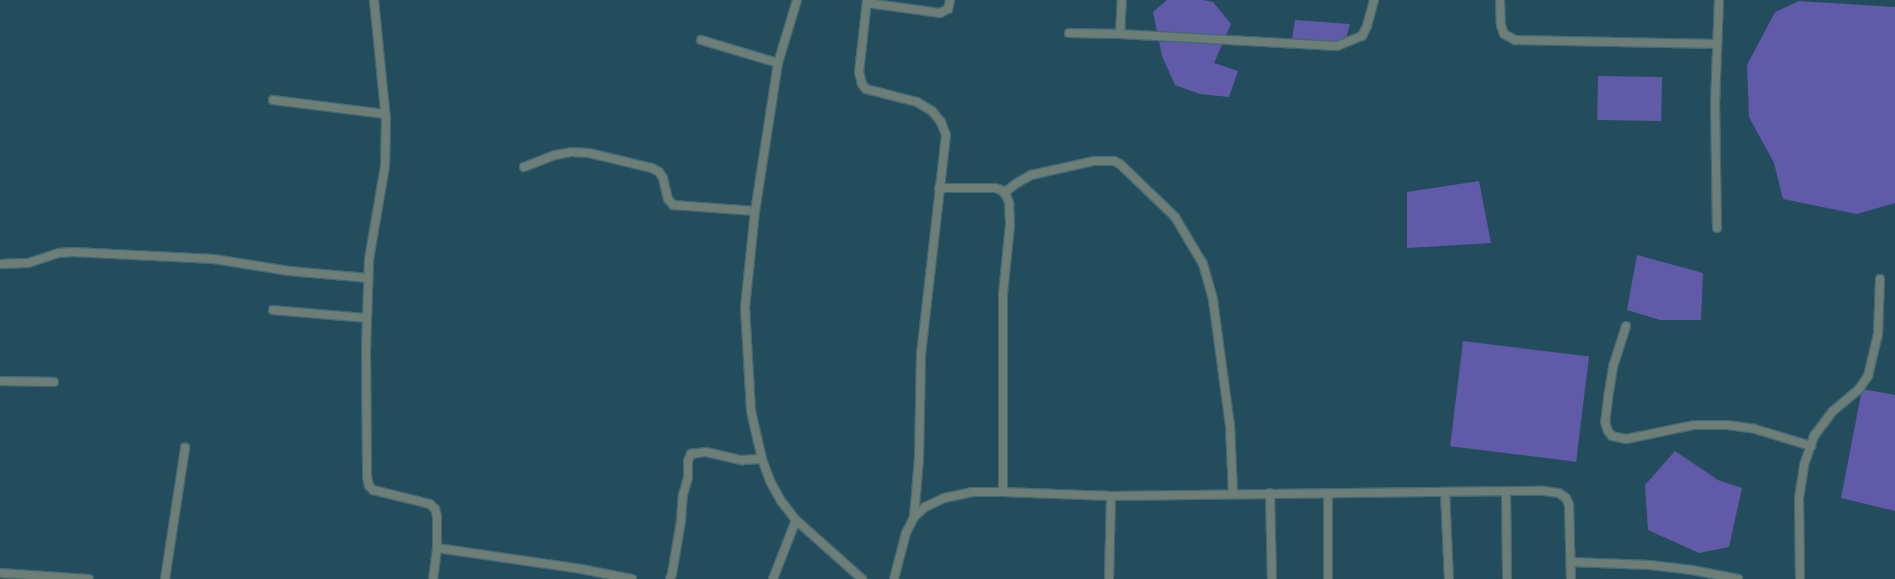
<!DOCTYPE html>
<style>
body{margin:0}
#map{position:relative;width:1895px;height:579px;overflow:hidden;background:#234c5c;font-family:"Fira Sans",sans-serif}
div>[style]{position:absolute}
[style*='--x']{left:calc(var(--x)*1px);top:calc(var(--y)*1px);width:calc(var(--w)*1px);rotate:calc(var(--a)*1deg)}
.water>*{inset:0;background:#615aa9;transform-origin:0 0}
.roads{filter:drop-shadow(1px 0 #436977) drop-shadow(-1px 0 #436977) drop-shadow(0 1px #436977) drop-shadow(0 -1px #436977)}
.street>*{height:8px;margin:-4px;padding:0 4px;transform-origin:4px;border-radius:4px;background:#6d7e76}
span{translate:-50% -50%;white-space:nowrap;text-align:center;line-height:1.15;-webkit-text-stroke:3.5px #174150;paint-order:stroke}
</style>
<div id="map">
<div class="water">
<i style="clip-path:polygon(1167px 0,1203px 0,1213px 2px,1231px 24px,1214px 63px,1238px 71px,1229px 97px,1200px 94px,1175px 85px,1162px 56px,1153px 12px)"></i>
<i style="clip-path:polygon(1799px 1px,1895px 7px,1895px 203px,1857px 214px,1783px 199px,1774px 163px,1749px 117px,1747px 65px,1775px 12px)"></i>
<i style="clip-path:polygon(1295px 20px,1350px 24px,1344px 46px,1323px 51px,1292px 39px)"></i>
<i style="left:1598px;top:76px;width:64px;height:44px;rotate:1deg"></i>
<i style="clip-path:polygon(1479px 181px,1491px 243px,1407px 248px,1407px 192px)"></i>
<i style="clip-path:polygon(1637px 255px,1703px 273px,1701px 320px,1660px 320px,1627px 310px)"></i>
<i style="left:1463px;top:341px;width:127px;height:106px;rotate:7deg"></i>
<i style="clip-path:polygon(1862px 389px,1895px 395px,1895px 511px,1841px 498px)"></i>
<i style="clip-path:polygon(1675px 451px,1718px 480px,1742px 488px,1729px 547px,1699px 553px,1648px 530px,1645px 485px)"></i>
</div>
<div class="roads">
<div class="street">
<i style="--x:374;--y:0;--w:121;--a:84.3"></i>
<i style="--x:386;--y:120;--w:46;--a:91.2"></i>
<i style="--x:385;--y:166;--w:95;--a:99.7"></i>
<i style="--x:369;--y:260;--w:92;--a:91.9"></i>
<i style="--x:366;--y:352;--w:124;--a:89.5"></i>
<i style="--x:367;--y:476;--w:10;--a:79"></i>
<i style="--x:369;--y:486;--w:6;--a:45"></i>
<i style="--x:373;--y:490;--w:59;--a:13.8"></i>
<i style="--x:430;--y:504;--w:7;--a:45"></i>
<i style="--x:435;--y:509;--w:7;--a:74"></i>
<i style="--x:437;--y:516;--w:32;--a:90"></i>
<i style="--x:437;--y:548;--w:31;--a:97"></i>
<i style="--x:797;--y:0;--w:66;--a:106.8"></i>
<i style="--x:778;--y:63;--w:150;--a:98.8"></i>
<i style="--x:755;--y:211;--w:97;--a:95.9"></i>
<i style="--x:745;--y:307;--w:104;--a:86.7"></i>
<i style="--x:751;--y:411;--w:49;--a:77.1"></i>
<i style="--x:762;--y:459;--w:23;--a:70"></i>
<i style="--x:770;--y:481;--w:23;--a:61"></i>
<i style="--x:781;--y:501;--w:24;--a:52"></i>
<i style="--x:796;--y:520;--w:89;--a:41.8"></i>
<i style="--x:867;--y:0;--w:72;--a:96.3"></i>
<i style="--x:859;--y:72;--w:12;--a:76"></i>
<i style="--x:862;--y:84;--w:6;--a:51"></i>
<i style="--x:866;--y:89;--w:53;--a:14.3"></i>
<i style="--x:917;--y:102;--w:17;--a:31"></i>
<i style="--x:932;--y:111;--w:14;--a:51"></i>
<i style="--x:941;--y:122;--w:14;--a:69"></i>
<i style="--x:946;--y:135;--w:220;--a:96.5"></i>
<i style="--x:921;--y:354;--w:104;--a:91.1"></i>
<i style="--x:919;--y:458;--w:59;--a:94.8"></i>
<i style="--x:1500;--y:0;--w:25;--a:88"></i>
<i style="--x:1501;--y:25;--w:9;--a:72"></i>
<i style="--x:1504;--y:34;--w:13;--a:29"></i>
<i style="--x:1515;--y:40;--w:202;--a:1.1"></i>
<i style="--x:867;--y:3;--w:74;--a:7.8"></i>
<i style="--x:940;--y:13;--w:9;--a:-27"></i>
<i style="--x:948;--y:9;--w:9;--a:-77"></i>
<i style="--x:1069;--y:33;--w:51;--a:1.1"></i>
<i style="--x:1120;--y:34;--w:217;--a:3.2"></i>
<i style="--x:1337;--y:46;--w:27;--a:-22"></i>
<i style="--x:1362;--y:36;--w:11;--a:-63"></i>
<i style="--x:1367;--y:26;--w:27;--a:-75"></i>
<i style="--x:1120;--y:34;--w:34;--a:-87"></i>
<i style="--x:701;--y:40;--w:80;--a:16.6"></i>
<i style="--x:273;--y:100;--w:113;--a:7.1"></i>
<i style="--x:524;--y:167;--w:34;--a:-21"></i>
<i style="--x:556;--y:155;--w:16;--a:-11"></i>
<i style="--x:572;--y:152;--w:17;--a:3"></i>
<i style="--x:589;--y:153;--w:65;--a:13.4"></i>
<i style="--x:652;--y:168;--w:8;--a:30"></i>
<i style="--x:659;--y:172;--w:7;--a:56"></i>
<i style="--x:663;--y:178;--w:22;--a:77"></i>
<i style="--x:668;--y:199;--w:8;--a:50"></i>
<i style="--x:673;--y:205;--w:82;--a:4.2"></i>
<i style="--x:939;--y:188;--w:56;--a:0"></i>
<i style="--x:995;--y:188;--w:6;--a:18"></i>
<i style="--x:1001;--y:190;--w:7;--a:45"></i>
<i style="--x:1006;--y:195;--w:9;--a:69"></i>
<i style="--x:1009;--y:203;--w:22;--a:87"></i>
<i style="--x:1010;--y:225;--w:69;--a:95.8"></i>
<i style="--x:1003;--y:294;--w:198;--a:90"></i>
<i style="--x:1004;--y:193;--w:16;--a:-38"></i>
<i style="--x:1017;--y:183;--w:16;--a:-30"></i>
<i style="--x:1031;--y:175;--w:65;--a:-12.5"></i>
<i style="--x:1094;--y:161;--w:20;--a:0"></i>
<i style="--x:1114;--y:161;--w:7;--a:27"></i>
<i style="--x:1120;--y:164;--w:76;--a:43.9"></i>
<i style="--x:1175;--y:217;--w:55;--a:59.2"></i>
<i style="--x:1203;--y:264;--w:37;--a:74"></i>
<i style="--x:1213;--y:300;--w:126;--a:82.3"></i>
<i style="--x:1230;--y:425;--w:69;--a:87.5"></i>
<i style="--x:1717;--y:228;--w:124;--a:-90.9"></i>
<i style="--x:1715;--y:104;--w:104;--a:-87.8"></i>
<i style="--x:0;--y:264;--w:28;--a:-2"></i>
<i style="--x:28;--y:263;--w:33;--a:-18"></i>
<i style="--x:59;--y:253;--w:14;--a:-4"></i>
<i style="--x:73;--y:252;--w:141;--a:2.8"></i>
<i style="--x:214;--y:259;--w:76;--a:9.1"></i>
<i style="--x:289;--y:271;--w:79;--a:5.1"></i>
<i style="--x:273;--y:310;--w:94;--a:4.9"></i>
<i style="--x:1626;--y:326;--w:43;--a:107.6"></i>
<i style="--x:1613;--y:367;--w:24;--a:99"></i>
<i style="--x:1609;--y:391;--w:31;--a:97"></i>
<i style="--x:1605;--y:422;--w:9;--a:72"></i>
<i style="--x:1608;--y:431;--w:6;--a:51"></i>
<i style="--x:1612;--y:436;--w:14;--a:12"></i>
<i style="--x:1626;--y:439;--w:69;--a:-11.6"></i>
<i style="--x:1694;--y:425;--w:34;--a:0"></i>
<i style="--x:1728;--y:425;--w:27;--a:8"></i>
<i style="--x:1755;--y:429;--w:59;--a:16.9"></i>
<i style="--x:0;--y:381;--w:54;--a:1.1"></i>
<i style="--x:1506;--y:491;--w:88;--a:89.3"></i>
<i style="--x:1445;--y:492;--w:87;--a:87.4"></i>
<i style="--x:1270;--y:493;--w:86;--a:88.7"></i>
<i style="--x:1328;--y:493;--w:86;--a:90"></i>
<i style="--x:437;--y:548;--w:146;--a:8.3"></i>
<i style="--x:581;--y:569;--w:52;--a:11.1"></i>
<i style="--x:1571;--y:562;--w:79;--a:2.2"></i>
<i style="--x:1650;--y:565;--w:42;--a:6.8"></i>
<i style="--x:1692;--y:570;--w:47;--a:11.1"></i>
<i style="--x:0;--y:573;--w:89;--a:3.9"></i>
<i style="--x:165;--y:579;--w:133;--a:-81.3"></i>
<i style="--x:670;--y:579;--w:5;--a:-68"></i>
<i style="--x:672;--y:574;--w:54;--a:-80.4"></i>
<i style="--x:681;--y:521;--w:26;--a:-86"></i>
<i style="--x:683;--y:495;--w:18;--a:-74"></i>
<i style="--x:688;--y:478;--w:17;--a:-90"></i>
<i style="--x:688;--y:461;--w:8;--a:-67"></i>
<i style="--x:691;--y:454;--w:15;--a:-8"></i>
<i style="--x:706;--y:452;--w:37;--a:13"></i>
<i style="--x:742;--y:460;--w:20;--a:-3"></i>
<i style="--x:773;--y:579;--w:63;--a:-68.7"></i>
<i style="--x:894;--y:579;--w:48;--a:-75.4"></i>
<i style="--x:906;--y:533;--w:18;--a:-63"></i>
<i style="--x:914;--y:517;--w:15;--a:-42"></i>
<i style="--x:925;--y:507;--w:21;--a:-25"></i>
<i style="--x:944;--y:498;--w:29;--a:-12"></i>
<i style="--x:972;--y:492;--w:31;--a:0"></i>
<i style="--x:1003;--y:492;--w:108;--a:2.1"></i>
<i style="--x:1111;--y:496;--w:433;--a:-0.7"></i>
<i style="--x:1544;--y:491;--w:15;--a:8"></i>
<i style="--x:1559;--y:493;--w:9;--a:36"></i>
<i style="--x:1566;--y:498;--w:8;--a:67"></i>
<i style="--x:1569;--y:505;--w:74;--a:88.5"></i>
<i style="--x:1109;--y:579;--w:83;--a:-88.6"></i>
<i style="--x:1800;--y:579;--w:81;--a:-90.7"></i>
<i style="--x:1799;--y:498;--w:33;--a:-81"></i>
<i style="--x:1804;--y:465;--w:31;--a:-71"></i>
<i style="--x:1814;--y:436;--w:31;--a:-53"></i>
<i style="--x:1833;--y:411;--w:34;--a:-40"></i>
<i style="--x:1859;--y:389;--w:16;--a:-55"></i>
<i style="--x:1868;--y:376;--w:43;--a:-76.6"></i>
<i style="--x:1878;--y:334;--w:55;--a:-87.9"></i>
</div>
</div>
</div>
